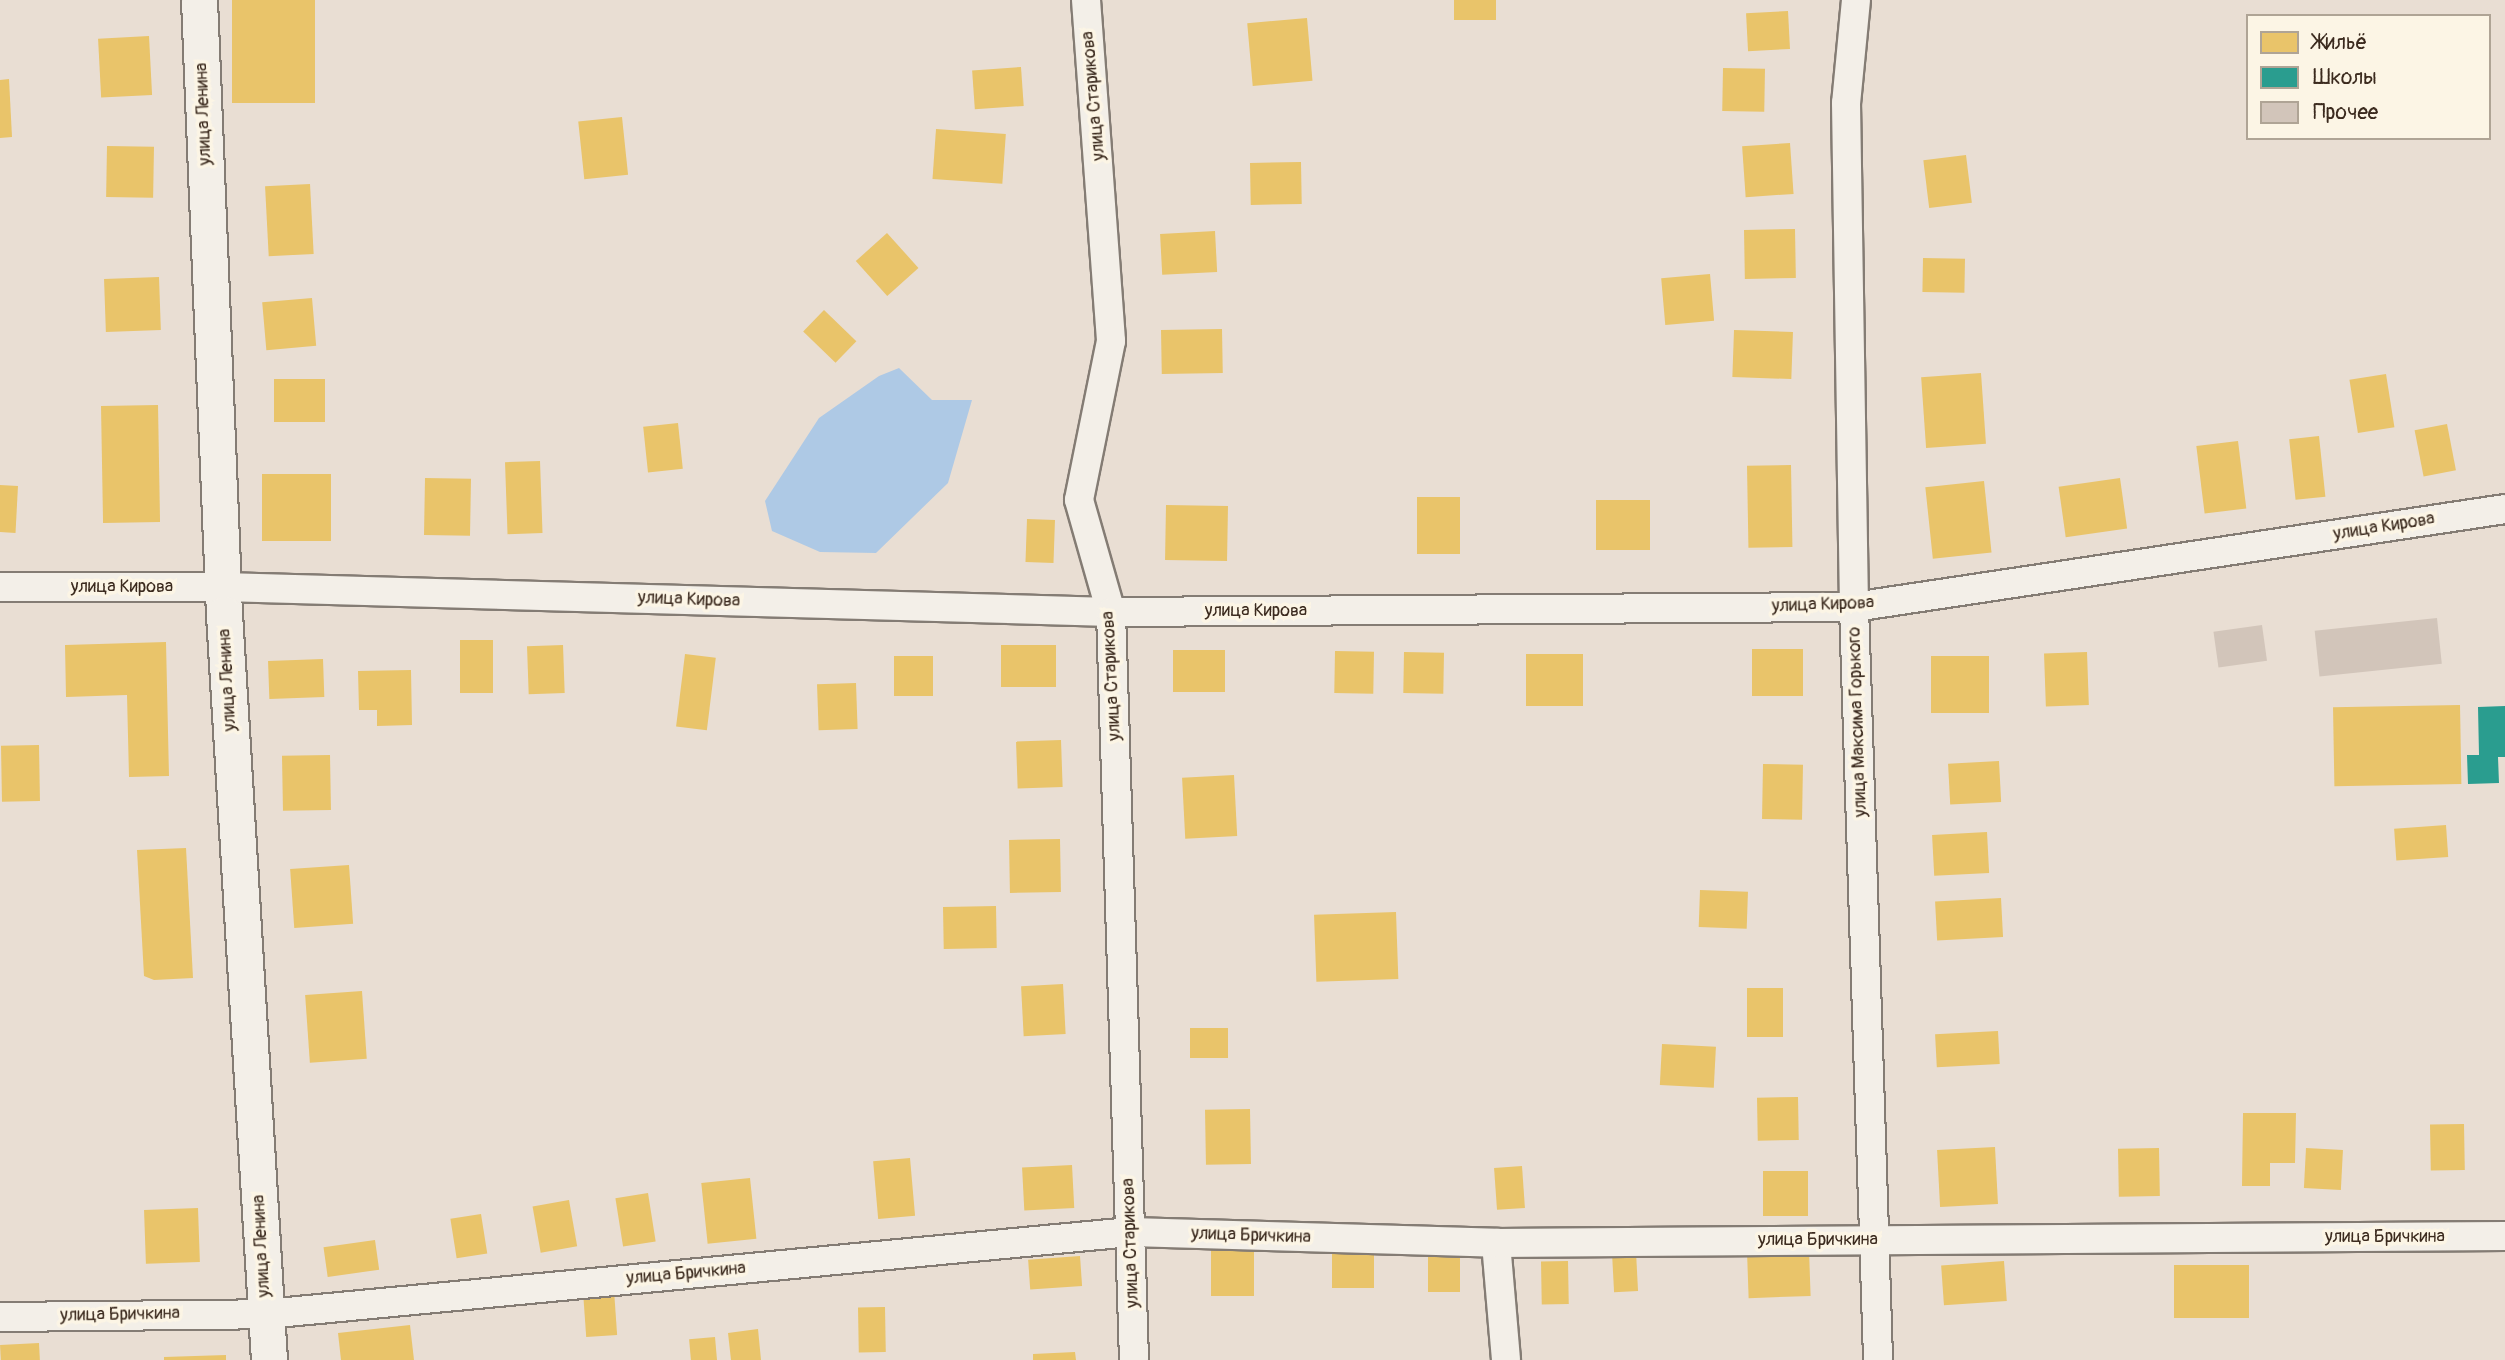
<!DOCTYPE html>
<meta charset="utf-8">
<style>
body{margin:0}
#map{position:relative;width:2505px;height:1360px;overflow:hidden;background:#e9ded3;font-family:Pangolin,sans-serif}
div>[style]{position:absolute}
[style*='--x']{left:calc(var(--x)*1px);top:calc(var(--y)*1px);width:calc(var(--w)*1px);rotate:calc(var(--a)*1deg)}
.water>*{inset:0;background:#aec9e5}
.homes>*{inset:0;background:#e9c46a;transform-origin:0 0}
.schools>*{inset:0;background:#2a9d8f}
.building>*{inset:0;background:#d2c5ba;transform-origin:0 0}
.roads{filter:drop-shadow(2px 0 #847c74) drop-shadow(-2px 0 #847c74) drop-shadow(0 2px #847c74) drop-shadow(0 -2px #847c74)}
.minor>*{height:28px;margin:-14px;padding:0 14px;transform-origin:14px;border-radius:14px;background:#f3efe8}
.tertiary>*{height:35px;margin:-17.5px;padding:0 17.5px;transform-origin:17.5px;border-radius:17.5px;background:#f3efe8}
span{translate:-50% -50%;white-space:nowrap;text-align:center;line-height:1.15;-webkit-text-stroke:7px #fcf5e5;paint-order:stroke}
.street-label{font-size:18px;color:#3b2a1e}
.legend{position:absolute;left:2246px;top:14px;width:245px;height:126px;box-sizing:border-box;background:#fcf5e5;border:2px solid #afa495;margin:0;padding:9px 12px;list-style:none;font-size:21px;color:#3b2a1e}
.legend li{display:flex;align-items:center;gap:14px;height:35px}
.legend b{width:35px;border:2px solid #afa495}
</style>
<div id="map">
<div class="water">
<i style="clip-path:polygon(899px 368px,932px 400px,972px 400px,948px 483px,876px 553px,820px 552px,772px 531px,765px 501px,819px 418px,879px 376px)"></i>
</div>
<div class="homes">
<i style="left:232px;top:0;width:83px;height:103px"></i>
<i style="left:1454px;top:0;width:42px;height:20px"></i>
<i style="left:1788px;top:11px;width:38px;height:42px;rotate:87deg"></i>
<i style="left:1307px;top:18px;width:63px;height:60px;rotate:85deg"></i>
<i style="left:149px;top:36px;width:59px;height:51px;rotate:87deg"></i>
<i style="left:1021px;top:67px;width:39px;height:49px;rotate:86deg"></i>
<i style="left:1723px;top:68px;width:42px;height:43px;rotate:1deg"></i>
<i style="clip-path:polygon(9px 79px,12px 137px,0 138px,0 80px)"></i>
<i style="left:622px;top:117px;width:58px;height:44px;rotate:84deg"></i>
<i style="left:936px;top:129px;width:70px;height:50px;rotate:4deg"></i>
<i style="left:1790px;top:143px;width:51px;height:48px;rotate:86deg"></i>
<i style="left:107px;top:146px;width:47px;height:51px;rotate:1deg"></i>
<i style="left:1966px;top:155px;width:48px;height:43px;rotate:83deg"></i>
<i style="left:1301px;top:162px;width:42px;height:51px;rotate:89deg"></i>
<i style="left:310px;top:184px;width:70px;height:45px;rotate:87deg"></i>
<i style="left:1795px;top:229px;width:49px;height:51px;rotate:89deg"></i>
<i style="left:1215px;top:231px;width:41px;height:55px;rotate:87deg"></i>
<i style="left:887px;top:233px;width:47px;height:42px;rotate:48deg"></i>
<i style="left:1923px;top:258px;width:42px;height:34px;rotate:1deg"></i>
<i style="left:1710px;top:274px;width:47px;height:49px;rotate:85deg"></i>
<i style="left:159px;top:277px;width:53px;height:55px;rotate:88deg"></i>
<i style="left:312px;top:298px;width:48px;height:50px;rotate:85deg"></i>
<i style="left:824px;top:310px;width:45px;height:30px;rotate:44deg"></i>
<i style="left:1222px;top:329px;width:44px;height:61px;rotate:89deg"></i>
<i style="left:1734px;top:330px;width:59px;height:47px;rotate:2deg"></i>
<i style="left:1981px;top:373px;width:71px;height:60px;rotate:86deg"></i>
<i style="left:2386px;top:374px;width:54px;height:37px;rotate:81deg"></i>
<i style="left:274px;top:379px;width:51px;height:43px"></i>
<i style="left:158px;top:405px;width:117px;height:57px;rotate:89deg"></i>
<i style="left:678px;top:423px;width:46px;height:35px;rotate:84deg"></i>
<i style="left:2447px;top:424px;width:47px;height:33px;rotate:79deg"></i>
<i style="left:2319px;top:436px;width:61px;height:30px;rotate:84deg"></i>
<i style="left:2238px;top:441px;width:68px;height:42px;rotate:83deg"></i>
<i style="left:540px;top:461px;width:72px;height:35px;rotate:88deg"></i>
<i style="left:1791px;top:465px;width:82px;height:44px;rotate:89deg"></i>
<i style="left:262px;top:474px;width:69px;height:67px"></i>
<i style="left:425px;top:478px;width:46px;height:57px;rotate:1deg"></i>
<i style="left:2120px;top:478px;width:51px;height:62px;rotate:82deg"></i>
<i style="left:1984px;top:481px;width:72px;height:59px;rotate:84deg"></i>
<i style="left:0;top:485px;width:18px;height:47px;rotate:3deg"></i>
<i style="left:1417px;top:497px;width:43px;height:57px"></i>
<i style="left:1596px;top:500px;width:54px;height:50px"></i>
<i style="left:1166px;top:505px;width:62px;height:55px;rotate:1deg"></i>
<i style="left:1027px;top:519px;width:28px;height:43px;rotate:2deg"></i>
<i style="left:493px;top:640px;width:53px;height:33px;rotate:90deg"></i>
<i style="clip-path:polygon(166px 642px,169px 776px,129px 777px,127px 695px,66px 697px,65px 645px)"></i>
<i style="left:563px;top:645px;width:48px;height:36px;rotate:88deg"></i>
<i style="left:1001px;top:645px;width:55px;height:42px"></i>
<i style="left:1803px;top:649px;width:47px;height:51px;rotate:90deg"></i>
<i style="left:1173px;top:650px;width:52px;height:42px"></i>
<i style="left:1335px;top:651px;width:39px;height:42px;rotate:1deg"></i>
<i style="left:1404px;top:652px;width:40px;height:41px;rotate:1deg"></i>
<i style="left:2087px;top:652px;width:53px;height:43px;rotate:88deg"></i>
<i style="left:685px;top:654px;width:31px;height:73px;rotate:7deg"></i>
<i style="left:1526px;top:654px;width:57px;height:52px"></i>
<i style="left:894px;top:656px;width:39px;height:40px"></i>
<i style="left:1931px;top:656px;width:58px;height:57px"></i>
<i style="left:323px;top:659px;width:38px;height:55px;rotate:88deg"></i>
<i style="clip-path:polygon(411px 670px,412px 725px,377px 726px,377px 710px,359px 710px,358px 671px)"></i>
<i style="left:856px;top:683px;width:46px;height:39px;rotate:88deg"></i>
<i style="left:2460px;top:705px;width:79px;height:127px;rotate:89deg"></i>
<i style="left:1061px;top:740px;width:47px;height:45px;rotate:88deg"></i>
<i style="left:39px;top:745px;width:56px;height:38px;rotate:89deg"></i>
<i style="left:330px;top:755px;width:55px;height:48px;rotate:89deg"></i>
<i style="left:1999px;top:761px;width:41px;height:51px;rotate:87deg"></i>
<i style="left:1763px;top:764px;width:40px;height:55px;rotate:1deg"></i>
<i style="left:1234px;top:775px;width:61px;height:52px;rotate:87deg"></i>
<i style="left:2446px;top:825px;width:32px;height:52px;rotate:86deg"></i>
<i style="left:1987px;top:832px;width:41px;height:55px;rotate:87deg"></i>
<i style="left:1060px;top:839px;width:53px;height:51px;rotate:89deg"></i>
<i style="clip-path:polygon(186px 848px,193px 978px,154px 980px,144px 976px,137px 850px)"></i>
<i style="left:349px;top:865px;width:59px;height:59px;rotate:86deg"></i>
<i style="left:1700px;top:890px;width:48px;height:37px;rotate:2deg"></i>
<i style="left:2001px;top:898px;width:39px;height:66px;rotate:87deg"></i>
<i style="left:996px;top:906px;width:42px;height:53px;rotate:89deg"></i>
<i style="left:1396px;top:912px;width:67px;height:82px;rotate:88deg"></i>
<i style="left:1063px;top:984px;width:50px;height:42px;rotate:87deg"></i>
<i style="left:1747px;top:988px;width:36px;height:49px"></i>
<i style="left:362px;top:991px;width:68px;height:57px;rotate:86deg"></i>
<i style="left:1190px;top:1028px;width:38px;height:30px"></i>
<i style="left:1998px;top:1031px;width:33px;height:63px;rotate:87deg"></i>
<i style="left:1662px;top:1044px;width:54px;height:41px;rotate:3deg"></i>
<i style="left:1798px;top:1097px;width:43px;height:41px;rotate:89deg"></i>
<i style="left:1250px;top:1109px;width:55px;height:45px;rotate:89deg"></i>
<i style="clip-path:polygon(2243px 1113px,2296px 1113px,2295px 1163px,2270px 1163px,2270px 1186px,2242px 1186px)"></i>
<i style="left:2464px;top:1124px;width:46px;height:34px;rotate:89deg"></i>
<i style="left:1995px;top:1147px;width:57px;height:58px;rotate:87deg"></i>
<i style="left:2159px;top:1148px;width:48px;height:41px;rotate:89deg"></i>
<i style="left:2306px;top:1148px;width:37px;height:40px;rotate:3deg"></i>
<i style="left:910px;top:1158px;width:58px;height:37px;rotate:85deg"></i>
<i style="left:1072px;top:1165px;width:43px;height:50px;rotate:87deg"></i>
<i style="left:1522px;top:1166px;width:42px;height:28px;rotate:86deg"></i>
<i style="left:1763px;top:1171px;width:45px;height:45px"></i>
<i style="left:750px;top:1178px;width:61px;height:49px;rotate:84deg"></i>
<i style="left:648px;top:1193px;width:49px;height:33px;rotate:81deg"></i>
<i style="left:569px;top:1200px;width:47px;height:37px;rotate:80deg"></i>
<i style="left:198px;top:1208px;width:54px;height:54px;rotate:88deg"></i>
<i style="left:481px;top:1214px;width:40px;height:31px;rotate:81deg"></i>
<i style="left:375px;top:1240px;width:30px;height:52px;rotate:82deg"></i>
<i style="left:1211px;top:1248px;width:43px;height:48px"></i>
<i style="left:1332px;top:1250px;width:42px;height:38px"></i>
<i style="left:1809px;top:1250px;width:46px;height:62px;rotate:88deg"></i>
<i style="left:1636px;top:1252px;width:39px;height:24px;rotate:87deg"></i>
<i style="left:1428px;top:1254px;width:32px;height:38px"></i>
<i style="left:1080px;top:1256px;width:30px;height:52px;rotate:86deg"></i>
<i style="left:1568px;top:1261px;width:43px;height:27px;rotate:89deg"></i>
<i style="left:2004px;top:1261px;width:40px;height:63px;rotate:86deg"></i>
<i style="left:2174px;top:1265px;width:75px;height:53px"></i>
<i style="left:614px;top:1290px;width:45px;height:31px;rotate:86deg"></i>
<i style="left:885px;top:1307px;width:45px;height:27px;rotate:89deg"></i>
<i style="clip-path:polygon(410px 1325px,414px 1360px,341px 1360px,338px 1333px)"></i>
<i style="clip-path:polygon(758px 1329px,761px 1360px,731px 1360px,728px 1333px)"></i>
<i style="left:715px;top:1337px;width:23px;height:26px;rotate:85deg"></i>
<i style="left:39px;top:1343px;width:17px;height:39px;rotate:87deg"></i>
<i style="clip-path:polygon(1075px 1352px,1076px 1360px,1033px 1360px,1033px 1354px)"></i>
<i style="clip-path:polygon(226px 1355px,226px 1360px,164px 1360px,164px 1357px)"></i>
</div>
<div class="schools">
<i style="clip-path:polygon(2505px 706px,2505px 757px,2498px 757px,2499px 783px,2468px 784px,2467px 755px,2479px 755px,2478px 707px)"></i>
</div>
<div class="building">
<i style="left:2437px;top:618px;width:46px;height:123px;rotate:84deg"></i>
<i style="left:2262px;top:625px;width:36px;height:49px;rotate:82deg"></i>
</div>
<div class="roads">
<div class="minor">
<i style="--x:1086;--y:0;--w:342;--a:85.8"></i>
<i style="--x:1111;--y:341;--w:162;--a:101.4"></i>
<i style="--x:1079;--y:500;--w:116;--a:74.1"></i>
<i style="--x:1111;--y:612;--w:748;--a:88.24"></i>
<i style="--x:1856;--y:0;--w:103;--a:95.5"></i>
<i style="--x:1846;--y:103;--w:504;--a:89.09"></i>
<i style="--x:1854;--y:607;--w:753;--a:88.17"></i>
<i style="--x:0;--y:587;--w:223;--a:0"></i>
<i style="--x:223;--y:587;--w:888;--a:1.61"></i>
<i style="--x:1111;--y:612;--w:743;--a:-0.39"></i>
<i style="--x:1854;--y:607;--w:658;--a:-8.56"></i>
<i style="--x:1496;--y:1243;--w:117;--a:85.1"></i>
<i style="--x:0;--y:1317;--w:266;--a:-0.6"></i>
<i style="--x:266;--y:1314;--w:869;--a:-5.42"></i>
<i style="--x:1131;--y:1232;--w:365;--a:1.7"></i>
<i style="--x:1496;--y:1243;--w:1009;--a:-0.4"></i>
</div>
<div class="tertiary">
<i style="--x:199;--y:0;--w:615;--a:87.67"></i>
<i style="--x:224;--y:614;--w:747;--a:86.55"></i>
</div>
</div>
<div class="street-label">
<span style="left:1094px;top:96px;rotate:-95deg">улица Старикова</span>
<span style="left:204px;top:114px;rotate:-92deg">улица Ленина</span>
<span style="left:2384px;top:527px;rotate:-9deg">улица Кирова</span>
<span style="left:122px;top:587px">улица Кирова</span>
<span style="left:689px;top:600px;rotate:2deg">улица Кирова</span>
<span style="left:1823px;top:605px;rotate:-2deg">улица Кирова</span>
<span style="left:1256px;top:611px">улица Кирова</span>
<span style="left:1112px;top:676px;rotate:-93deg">улица Старикова</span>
<span style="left:228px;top:680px;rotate:-93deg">улица Ленина</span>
<span style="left:1858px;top:722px;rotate:-92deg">улица Максима Горького</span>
<span style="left:1251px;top:1236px;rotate:2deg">улица Бричкина</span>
<span style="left:2385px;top:1237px">улица Бричкина</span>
<span style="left:1818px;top:1240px">улица Бричкина</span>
<span style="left:1131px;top:1243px;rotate:-92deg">улица Старикова</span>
<span style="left:262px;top:1246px;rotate:-93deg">улица Ленина</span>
<span style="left:686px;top:1274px;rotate:-5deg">улица Бричкина</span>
<span style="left:120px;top:1315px;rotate:-1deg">улица Бричкина</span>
</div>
<ul class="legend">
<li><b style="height:19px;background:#e9c46a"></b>Жильё</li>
<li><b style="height:19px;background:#2a9d8f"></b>Школы</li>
<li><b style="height:19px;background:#d2c5ba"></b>Прочее</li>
</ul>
</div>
